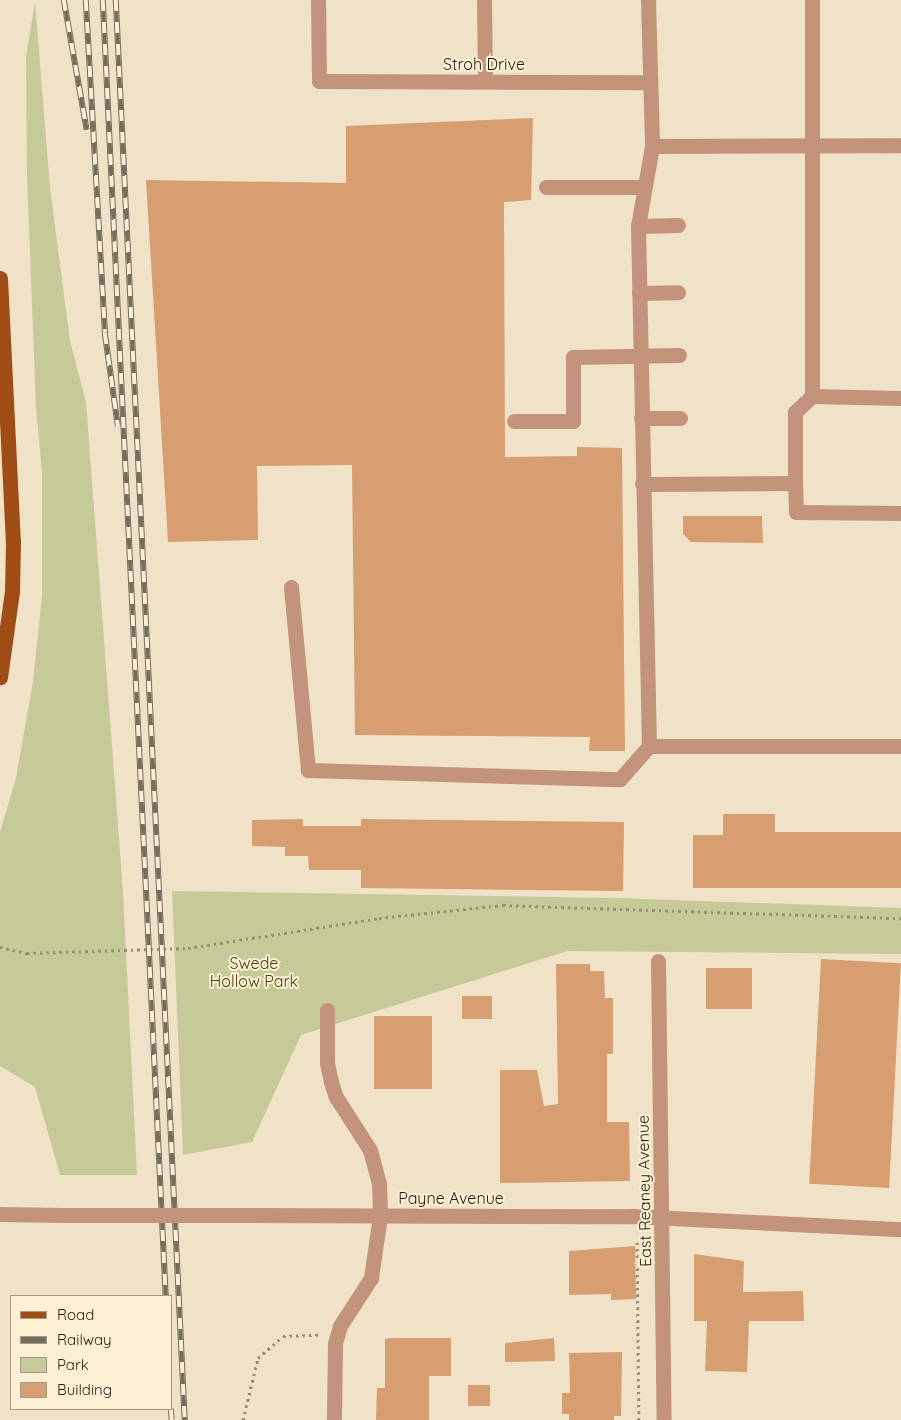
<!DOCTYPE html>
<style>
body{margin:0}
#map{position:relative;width:901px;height:1420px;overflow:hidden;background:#efe2c7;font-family:Quicksand,sans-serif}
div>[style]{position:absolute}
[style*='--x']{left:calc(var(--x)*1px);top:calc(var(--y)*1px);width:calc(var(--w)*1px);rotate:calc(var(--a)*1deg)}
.green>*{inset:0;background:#c6ca98}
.building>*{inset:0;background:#d79e71;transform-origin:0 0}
.path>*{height:3px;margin-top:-1.5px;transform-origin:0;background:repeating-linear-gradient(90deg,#978e7a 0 2.5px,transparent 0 6.5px)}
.minor>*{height:15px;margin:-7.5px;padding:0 7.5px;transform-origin:7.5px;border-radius:7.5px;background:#c3937b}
.major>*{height:15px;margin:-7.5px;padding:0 7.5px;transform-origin:7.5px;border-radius:7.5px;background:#a04c15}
.rail>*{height:5.5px;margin-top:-2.75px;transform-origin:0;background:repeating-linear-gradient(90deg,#fcefd4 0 11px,#766e5d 0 22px);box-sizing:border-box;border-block:1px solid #766e5d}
.minor-bridge>*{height:15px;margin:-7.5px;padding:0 7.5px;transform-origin:7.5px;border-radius:7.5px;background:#c3937b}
span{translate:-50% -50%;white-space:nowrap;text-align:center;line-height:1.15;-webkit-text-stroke:4px #fcefd4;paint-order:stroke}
.street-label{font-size:16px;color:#211d13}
.park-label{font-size:16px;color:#434611}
.legend{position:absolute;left:10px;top:1295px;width:162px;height:115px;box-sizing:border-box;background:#fcefd4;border:1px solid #a49b87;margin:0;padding:6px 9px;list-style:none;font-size:15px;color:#211d13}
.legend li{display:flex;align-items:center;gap:10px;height:25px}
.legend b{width:25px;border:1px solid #a49b87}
</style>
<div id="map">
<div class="green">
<i style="clip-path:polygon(35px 2px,50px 188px,70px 341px,86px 402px,123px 892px,137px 1175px,60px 1175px,35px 1087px,0 1066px,0 832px,16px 778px,33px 682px,42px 596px,42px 473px,36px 407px,27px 175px,26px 57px)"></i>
<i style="clip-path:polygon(172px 891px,616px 898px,901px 908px,901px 954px,567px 951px,301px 1035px,252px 1142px,183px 1155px)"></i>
</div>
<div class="building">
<i style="clip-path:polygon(533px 118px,531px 200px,504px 202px,505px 457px,577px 456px,577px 447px,622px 448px,625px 751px,589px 751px,590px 737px,355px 735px,352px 465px,257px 466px,258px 540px,168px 542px,146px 180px,346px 183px,346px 126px)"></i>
<i style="clip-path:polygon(683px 516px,762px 516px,763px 543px,691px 542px,683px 534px)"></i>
<i style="clip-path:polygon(723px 814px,775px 814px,775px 832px,901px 832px,901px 888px,693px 888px,693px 835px,723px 835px)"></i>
<i style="clip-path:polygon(303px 819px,303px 826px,361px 826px,361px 819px,624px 822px,623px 891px,361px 888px,361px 870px,309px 870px,308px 856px,285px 856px,285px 847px,252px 846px,252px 820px)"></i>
<i style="left:821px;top:959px;width:80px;height:225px;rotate:3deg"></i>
<i style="clip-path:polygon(556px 964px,590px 964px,590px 971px,604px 971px,605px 998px,613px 998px,613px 1054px,607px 1054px,607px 1122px,629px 1122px,630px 1181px,500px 1183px,500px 1070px,537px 1070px,544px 1106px,558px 1104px)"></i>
<i style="left:706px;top:968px;width:46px;height:41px"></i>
<i style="left:462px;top:996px;width:30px;height:23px"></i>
<i style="left:374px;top:1016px;width:58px;height:73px"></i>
<i style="clip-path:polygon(635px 1246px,636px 1299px,611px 1300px,611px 1294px,569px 1295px,569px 1251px)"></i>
<i style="clip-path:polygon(694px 1254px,744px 1261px,743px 1292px,803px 1291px,804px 1321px,749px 1321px,747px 1372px,705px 1371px,707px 1321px,694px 1321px)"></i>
<i style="clip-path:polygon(391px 1338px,451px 1338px,451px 1376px,429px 1376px,429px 1420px,376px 1420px,377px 1388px,385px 1388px,385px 1339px)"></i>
<i style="clip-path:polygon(554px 1338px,555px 1361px,505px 1362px,505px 1343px)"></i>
<i style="clip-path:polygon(622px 1352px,621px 1416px,614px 1416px,614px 1420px,569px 1420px,569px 1414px,562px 1414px,562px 1393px,570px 1393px,569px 1353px)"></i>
<i style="left:490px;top:1385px;width:21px;height:22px;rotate:90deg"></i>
</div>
<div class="path">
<i style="--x:0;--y:947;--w:28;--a:13"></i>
<i style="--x:27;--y:953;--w:161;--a:-1.8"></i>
<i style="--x:188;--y:948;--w:193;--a:-8.9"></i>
<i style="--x:379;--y:918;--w:125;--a:-6"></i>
<i style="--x:503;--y:905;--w:398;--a:1.9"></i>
<i style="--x:637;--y:1242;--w:178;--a:89.4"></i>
<i style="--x:243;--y:1420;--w:64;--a:-76.4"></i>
<i style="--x:258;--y:1358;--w:33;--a:-41"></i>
<i style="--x:283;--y:1336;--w:36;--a:-2"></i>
</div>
<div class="minor">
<i style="--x:318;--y:0;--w:81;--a:89.3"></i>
<i style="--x:319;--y:81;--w:331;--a:0.2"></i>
<i style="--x:484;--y:0;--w:81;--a:89.3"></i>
<i style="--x:648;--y:0;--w:146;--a:88.4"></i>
<i style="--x:652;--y:146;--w:81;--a:99.9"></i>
<i style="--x:638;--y:226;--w:520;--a:88.79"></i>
<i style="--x:649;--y:746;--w:252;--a:0"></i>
<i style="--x:812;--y:0;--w:396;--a:90"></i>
<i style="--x:812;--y:396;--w:89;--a:1.3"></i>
<i style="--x:652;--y:146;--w:249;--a:-0.2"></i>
<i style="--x:546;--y:187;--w:97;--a:0"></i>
<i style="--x:638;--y:226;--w:40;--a:-1.4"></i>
<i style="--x:639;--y:293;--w:39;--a:-1"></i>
<i style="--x:641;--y:418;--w:39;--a:0"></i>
<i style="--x:514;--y:421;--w:59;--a:0"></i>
<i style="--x:573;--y:421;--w:64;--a:-90"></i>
<i style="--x:573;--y:357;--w:106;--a:-1.1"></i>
<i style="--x:795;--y:483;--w:71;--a:-90"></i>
<i style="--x:795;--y:412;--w:23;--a:-43"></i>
<i style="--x:642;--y:484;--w:153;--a:-0.4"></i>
<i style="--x:795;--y:483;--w:29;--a:88"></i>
<i style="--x:796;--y:512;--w:105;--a:0.5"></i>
<i style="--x:291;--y:587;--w:184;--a:84.7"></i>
<i style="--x:308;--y:770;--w:312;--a:1.7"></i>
<i style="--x:620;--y:779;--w:44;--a:-48.7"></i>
<i style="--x:658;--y:961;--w:459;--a:89.3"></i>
<i style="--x:327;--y:1010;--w:53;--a:90"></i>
<i style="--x:327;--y:1063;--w:19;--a:78"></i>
<i style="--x:331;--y:1082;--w:16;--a:72"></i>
<i style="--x:336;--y:1097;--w:63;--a:57.3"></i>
<i style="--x:370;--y:1150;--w:34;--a:75"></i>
<i style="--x:379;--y:1183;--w:33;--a:88"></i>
<i style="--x:380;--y:1216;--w:63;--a:98.3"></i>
<i style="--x:371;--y:1278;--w:57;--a:122.9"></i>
<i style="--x:340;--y:1326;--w:19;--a:106"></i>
<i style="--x:335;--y:1344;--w:76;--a:90.8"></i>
<i style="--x:0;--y:1214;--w:62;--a:0.9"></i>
<i style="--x:255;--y:1215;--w:376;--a:0.2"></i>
<i style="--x:631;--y:1216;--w:270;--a:2.8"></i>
</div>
<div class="major">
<i style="--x:0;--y:278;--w:263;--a:87.2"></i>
<i style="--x:13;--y:541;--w:50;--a:91.1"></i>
<i style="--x:12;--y:591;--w:87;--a:97.9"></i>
</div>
<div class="rail">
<i style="--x:64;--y:0;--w:132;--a:80"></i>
<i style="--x:86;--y:0;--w:334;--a:86.7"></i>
<i style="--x:105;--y:333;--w:94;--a:82"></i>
<i style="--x:103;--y:0;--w:1298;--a:87.22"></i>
<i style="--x:116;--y:0;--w:1422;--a:87.22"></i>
<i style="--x:171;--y:1409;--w:11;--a:85"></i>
</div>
<div class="minor-bridge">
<i style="--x:62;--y:1215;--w:193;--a:0"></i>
</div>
<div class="street-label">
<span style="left:484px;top:64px">Stroh Drive</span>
<span style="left:644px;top:1191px;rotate:-91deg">East Reaney Avenue</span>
<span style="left:451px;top:1198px">Payne Avenue</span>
</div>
<div class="park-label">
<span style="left:254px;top:972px">Swede<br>Hollow Park</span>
</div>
<ul class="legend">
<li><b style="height:6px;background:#a04c15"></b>Road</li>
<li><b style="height:6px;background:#766e5d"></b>Railway</li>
<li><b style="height:14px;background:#c6ca98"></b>Park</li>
<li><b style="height:14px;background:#d79e71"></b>Building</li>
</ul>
</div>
